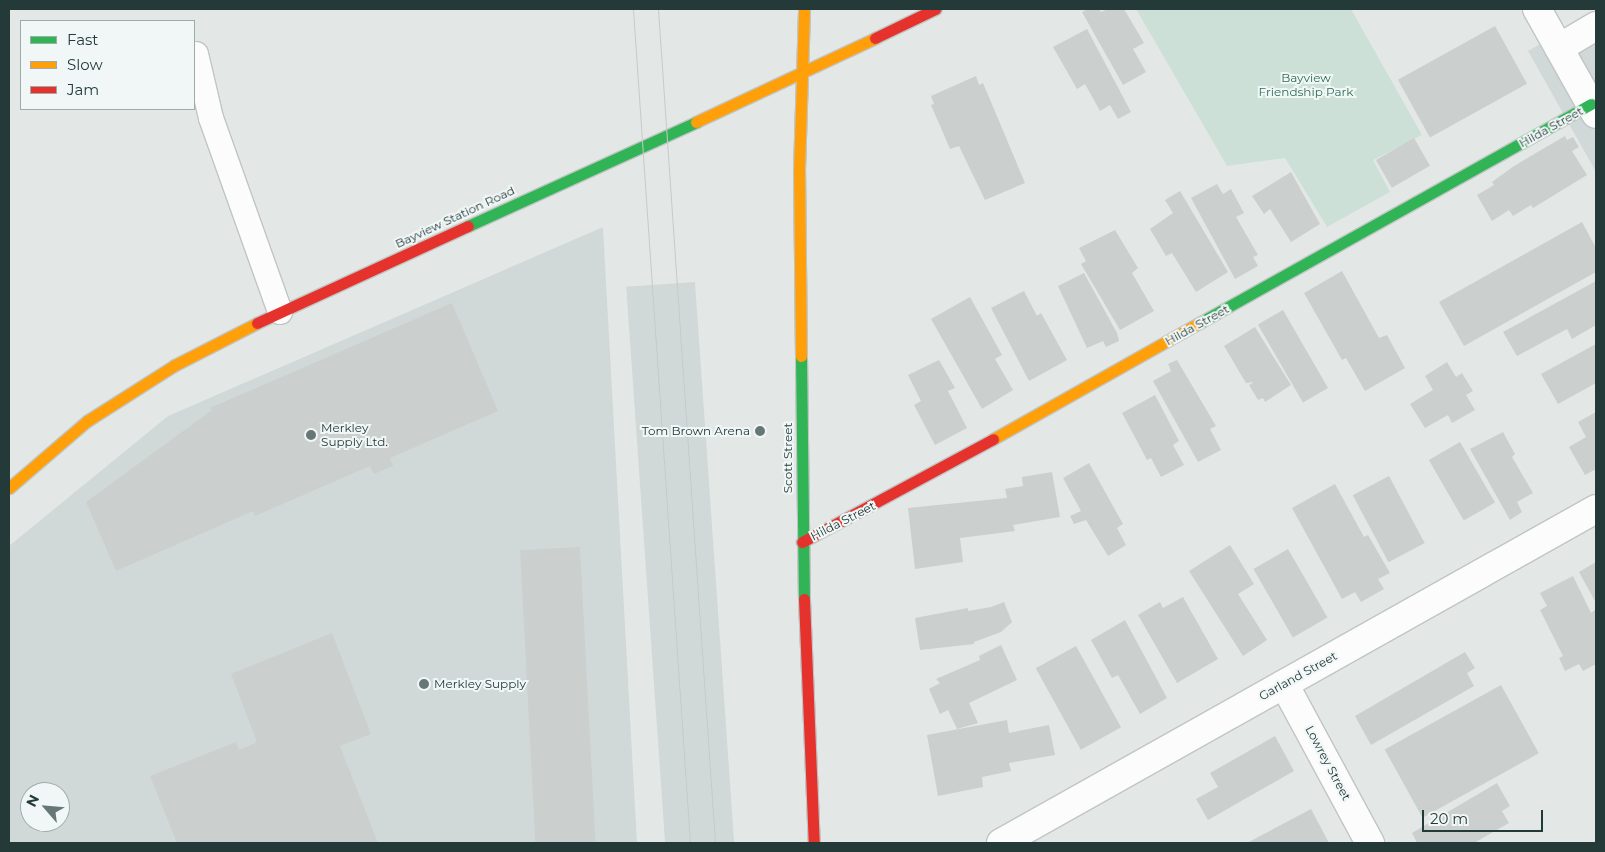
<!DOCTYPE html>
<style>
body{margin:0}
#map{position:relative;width:1605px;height:852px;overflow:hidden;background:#e3e8e7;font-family:Montserrat,sans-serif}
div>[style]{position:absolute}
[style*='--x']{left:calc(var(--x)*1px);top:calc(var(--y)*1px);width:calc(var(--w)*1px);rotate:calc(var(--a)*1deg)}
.built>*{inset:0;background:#d1d9d8;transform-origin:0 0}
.green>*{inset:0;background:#cde0d8}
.building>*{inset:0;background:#cbcfce;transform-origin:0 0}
.roads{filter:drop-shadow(1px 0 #c0c5c4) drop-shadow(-1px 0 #c0c5c4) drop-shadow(0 1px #c0c5c4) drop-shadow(0 -1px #c0c5c4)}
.lane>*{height:24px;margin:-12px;padding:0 12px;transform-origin:12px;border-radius:12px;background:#fbfcfb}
.street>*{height:28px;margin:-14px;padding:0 14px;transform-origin:14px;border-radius:14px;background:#fbfcfb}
.fast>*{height:11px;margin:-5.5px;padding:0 5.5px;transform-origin:5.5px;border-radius:5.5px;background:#30b455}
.slow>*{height:11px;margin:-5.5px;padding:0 5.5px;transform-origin:5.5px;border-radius:5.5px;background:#ff9f0a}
.jam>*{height:11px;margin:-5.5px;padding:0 5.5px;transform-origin:5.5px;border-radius:5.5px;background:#e5322d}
.tram>*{height:1px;margin:-0.5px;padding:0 0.5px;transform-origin:0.5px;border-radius:0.5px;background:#c6cac9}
.dots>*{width:14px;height:14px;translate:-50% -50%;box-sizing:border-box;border:2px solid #f1f7f6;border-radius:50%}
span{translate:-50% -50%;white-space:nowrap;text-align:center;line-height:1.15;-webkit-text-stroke:4px #f1f7f6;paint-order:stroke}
.park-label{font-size:12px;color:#306d56}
.street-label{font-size:12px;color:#233a39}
.poi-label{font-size:12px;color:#233a39}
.left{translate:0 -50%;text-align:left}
.right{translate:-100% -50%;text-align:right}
.frame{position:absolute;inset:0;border:10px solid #233a39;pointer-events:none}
.legend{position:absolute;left:20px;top:20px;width:175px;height:90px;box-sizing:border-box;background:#f1f7f6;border:1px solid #9fabaa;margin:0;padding:6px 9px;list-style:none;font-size:15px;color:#233a39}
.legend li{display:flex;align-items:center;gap:10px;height:25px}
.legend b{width:25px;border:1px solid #9fabaa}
.north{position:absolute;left:20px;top:782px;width:50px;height:50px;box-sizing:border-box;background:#f1f7f6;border:1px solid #9fabaa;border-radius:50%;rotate:297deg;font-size:14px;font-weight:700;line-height:20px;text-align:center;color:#233a39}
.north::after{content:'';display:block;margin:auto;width:18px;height:22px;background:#667776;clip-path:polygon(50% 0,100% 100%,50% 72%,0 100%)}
.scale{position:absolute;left:1422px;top:810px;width:121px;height:22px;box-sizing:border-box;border:2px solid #233a39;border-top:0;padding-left:6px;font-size:15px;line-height:18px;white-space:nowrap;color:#233a39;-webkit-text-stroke:4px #f1f7f6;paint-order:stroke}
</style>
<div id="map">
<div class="built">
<i style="clip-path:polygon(1596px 12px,1596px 172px,1528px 51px)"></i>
<i style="clip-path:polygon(evenodd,603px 227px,637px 843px,9px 843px,9px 546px,168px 416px,603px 227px,30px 792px,60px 792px,60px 822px,30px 822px,30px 792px)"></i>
<i style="left:695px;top:282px;width:563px;height:69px;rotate:86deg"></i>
</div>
<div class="green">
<i style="clip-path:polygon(1136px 9px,1351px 9px,1422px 135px,1373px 160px,1390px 192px,1327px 227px,1285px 158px,1227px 166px)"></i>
</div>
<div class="building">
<i style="clip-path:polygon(1088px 9px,1099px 9px,1101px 12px,1108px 9px,1124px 9px,1144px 43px,1133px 49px,1146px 72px,1123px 85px,1082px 12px)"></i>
<i style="left:1495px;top:26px;width:66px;height:111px;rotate:61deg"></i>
<i style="clip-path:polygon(1087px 29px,1131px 112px,1118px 119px,1110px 105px,1100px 111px,1085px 84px,1077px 89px,1053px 47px)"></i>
<i style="clip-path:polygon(976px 76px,979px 85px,983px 83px,1025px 183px,985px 200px,959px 146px,950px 149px,931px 105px,934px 104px,931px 96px)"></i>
<i style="clip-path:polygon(1565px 136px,1567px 140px,1573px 137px,1579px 147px,1572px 151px,1587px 175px,1533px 208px,1531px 205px,1513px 216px,1509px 210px,1492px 221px,1477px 195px,1494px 185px,1492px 182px,1514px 166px)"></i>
<i style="left:1414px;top:138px;width:32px;height:44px;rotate:60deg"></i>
<i style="clip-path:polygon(1291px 172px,1320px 224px,1291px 242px,1270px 209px,1264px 214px,1252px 196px)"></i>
<i style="clip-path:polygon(1217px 184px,1223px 194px,1231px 189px,1244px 213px,1236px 217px,1258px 255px,1253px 257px,1258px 266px,1235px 279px,1191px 198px)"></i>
<i style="clip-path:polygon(1180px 191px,1228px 272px,1196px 292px,1172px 253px,1166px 256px,1150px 229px,1173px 213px,1165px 200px)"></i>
<i style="clip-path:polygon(1582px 222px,1596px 248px,1596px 272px,1464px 346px,1439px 302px)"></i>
<i style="clip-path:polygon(1115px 230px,1138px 268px,1132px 273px,1154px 311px,1120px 330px,1081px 264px,1086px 261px,1079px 248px)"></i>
<i style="clip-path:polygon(1342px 271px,1379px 338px,1387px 335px,1405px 368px,1365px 391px,1346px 358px,1342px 360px,1304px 293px)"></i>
<i style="clip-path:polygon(1084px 273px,1117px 333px,1119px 341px,1106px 347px,1103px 341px,1087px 348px,1058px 286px)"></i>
<i style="clip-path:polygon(1596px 281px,1596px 325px,1572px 339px,1567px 329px,1517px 356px,1503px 332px)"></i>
<i style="clip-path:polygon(1024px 291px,1037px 316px,1041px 313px,1067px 360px,1029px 381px,991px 308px)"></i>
<i style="clip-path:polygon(970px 297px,1002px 355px,995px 359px,1013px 390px,982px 409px,931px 319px)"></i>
<i style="clip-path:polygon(452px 303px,498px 411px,390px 458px,393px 466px,374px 474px,370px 466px,255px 516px,253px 511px,116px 571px,86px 502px,212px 410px,210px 408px)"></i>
<i style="left:1283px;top:310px;width:90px;height:29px;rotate:60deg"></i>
<i style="clip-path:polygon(1255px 327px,1291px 385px,1265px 402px,1263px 398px,1258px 400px,1249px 385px,1254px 382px,1246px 383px,1224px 346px)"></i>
<i style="clip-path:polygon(1596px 344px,1596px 383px,1558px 404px,1541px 374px)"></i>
<i style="clip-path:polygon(939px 360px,955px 388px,948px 391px,967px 428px,935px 445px,914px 405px,921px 401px,908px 375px)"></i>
<i style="clip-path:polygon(1177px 360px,1216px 426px,1210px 429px,1221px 450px,1198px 462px,1153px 381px,1171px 371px,1168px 364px)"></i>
<i style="clip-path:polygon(1447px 362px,1456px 377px,1462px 373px,1473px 391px,1466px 395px,1475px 410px,1452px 423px,1448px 415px,1425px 428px,1410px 404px,1433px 390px,1425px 376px)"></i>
<i style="clip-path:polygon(1155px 395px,1179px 441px,1173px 445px,1184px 465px,1161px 477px,1151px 458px,1147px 460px,1122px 413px)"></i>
<i style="clip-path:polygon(1596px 412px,1596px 469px,1585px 475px,1569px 447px,1586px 437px,1578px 422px)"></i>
<i style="clip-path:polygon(1503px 432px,1515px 454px,1512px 457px,1533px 493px,1517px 502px,1522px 512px,1510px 520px,1470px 449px)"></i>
<i style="left:1460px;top:442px;width:70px;height:36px;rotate:60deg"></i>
<i style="clip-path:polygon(1089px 463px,1123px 524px,1117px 528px,1126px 545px,1108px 556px,1086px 520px,1074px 524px,1070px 516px,1081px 511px,1063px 478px)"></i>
<i style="clip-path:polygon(1052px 472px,1060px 517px,1013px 525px,1015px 531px,960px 538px,963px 562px,915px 569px,908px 508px,1007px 498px,1005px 489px,1023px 486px,1022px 477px)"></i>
<i style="left:1389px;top:476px;width:76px;height:41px;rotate:62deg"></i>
<i style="clip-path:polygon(1335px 484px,1364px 537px,1368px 535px,1390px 573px,1378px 579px,1384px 589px,1361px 602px,1355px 592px,1342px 599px,1292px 508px)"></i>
<i style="clip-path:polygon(1230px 545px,1254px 584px,1238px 594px,1267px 640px,1243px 656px,1189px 571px)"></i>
<i style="left:580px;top:547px;width:296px;height:60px;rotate:87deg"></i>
<i style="left:1288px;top:549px;width:79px;height:40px;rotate:60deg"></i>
<i style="clip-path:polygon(1596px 562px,1596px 603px,1579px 572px)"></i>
<i style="clip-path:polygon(1573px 576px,1591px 613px,1596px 609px,1596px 664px,1583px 671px,1579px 664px,1565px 671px,1559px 658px,1563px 656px,1540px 610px,1547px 606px,1540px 593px)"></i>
<i style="clip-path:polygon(1183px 597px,1218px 659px,1177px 683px,1138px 615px,1160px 602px,1163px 608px)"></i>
<i style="clip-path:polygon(1004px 602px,1012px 622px,1001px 632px,974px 642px,974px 644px,920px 650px,915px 618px,968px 608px,968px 611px,991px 607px)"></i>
<i style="clip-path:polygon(1125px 620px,1167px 698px,1140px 714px,1118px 675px,1112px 678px,1091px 640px)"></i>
<i style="clip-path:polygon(332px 633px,371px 734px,340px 746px,378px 843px,177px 843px,150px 776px,236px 742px,239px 750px,257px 742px,231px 674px)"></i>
<i style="clip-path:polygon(1001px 645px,1017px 680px,969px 703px,978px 723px,957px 729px,948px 710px,940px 714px,929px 689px,940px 683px,936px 679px,980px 660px,979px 656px)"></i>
<i style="left:1076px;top:646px;width:93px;height:46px;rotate:61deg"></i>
<i style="clip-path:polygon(1465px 652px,1475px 668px,1467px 673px,1474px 686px,1371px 745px,1355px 716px)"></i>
<i style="left:1501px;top:685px;width:78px;height:133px;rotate:61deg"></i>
<i style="clip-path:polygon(1007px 720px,1009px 733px,1049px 725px,1055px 755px,1009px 763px,1011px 771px,982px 777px,983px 787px,938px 796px,927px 735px)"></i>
<i style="clip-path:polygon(1275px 736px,1294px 771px,1208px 820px,1196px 799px,1218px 787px,1210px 773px)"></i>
<i style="clip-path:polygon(1497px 783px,1510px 806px,1502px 811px,1509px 823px,1474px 843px,1417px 843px,1412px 833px)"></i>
<i style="clip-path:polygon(1311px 809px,1329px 843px,1247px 843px)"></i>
</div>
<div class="roads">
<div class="lane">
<i style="--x:196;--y:54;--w:66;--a:76.8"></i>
<i style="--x:211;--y:118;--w:206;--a:70.4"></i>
</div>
<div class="street">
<i style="--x:1537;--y:9;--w:120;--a:60.7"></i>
<i style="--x:1559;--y:48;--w:43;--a:-30.7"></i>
<i style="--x:1284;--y:684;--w:181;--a:61.6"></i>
<i style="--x:1001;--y:843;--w:682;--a:-29.31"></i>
</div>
<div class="fast">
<i style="--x:468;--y:226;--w:251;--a:-24.5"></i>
<i style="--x:1199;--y:323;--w:449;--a:-29.2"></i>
<i style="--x:801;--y:356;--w:243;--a:89.3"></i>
</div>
<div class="slow">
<i style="--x:696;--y:122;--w:198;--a:-25.1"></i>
<i style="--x:801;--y:356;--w:186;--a:-90.6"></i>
<i style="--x:799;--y:170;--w:161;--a:-88.2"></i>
<i style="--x:993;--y:439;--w:236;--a:-29.4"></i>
<i style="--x:9;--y:488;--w:103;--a:-40.7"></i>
<i style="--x:87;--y:421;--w:104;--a:-32.5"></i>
<i style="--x:175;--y:365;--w:92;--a:-27.1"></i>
</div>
<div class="jam">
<i style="--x:875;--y:38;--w:67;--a:-25.8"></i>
<i style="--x:257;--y:323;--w:232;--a:-24.7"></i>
<i style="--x:802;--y:542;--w:217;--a:-28.3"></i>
<i style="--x:804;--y:599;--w:244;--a:87.7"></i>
</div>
</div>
<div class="tram">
<i style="--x:633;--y:9;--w:836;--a:86.09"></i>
<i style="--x:658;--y:9;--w:836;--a:86.09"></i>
</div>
<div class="dots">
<i style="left:760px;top:431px;background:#667776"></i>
<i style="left:311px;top:435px;background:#667776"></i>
<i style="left:424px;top:684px;background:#667776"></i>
</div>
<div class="park-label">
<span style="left:1306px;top:85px">Bayview<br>Friendship Park</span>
</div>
<div class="street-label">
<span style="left:1551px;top:127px;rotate:-29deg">Hilda Street</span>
<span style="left:455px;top:217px;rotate:-25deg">Bayview Station Road</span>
<span style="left:1197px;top:325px;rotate:-29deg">Hilda Street</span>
<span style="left:788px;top:458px;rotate:-90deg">Scott Street</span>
<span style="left:843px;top:521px;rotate:-27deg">Hilda Street</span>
<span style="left:1298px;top:676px;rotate:-29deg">Garland Street</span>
<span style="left:1328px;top:763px;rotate:62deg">Lowrey Street</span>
</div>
<div class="poi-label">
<span class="left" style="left:321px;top:435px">Merkley<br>Supply Ltd.</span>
<span class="right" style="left:750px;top:431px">Tom Brown Arena</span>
<span class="left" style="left:434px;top:684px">Merkley Supply</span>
</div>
<div class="frame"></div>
<ul class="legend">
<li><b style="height:6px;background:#30b455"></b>Fast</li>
<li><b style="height:6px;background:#ff9f0a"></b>Slow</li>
<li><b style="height:6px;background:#e5322d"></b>Jam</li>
</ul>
<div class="north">N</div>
<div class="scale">20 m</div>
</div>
